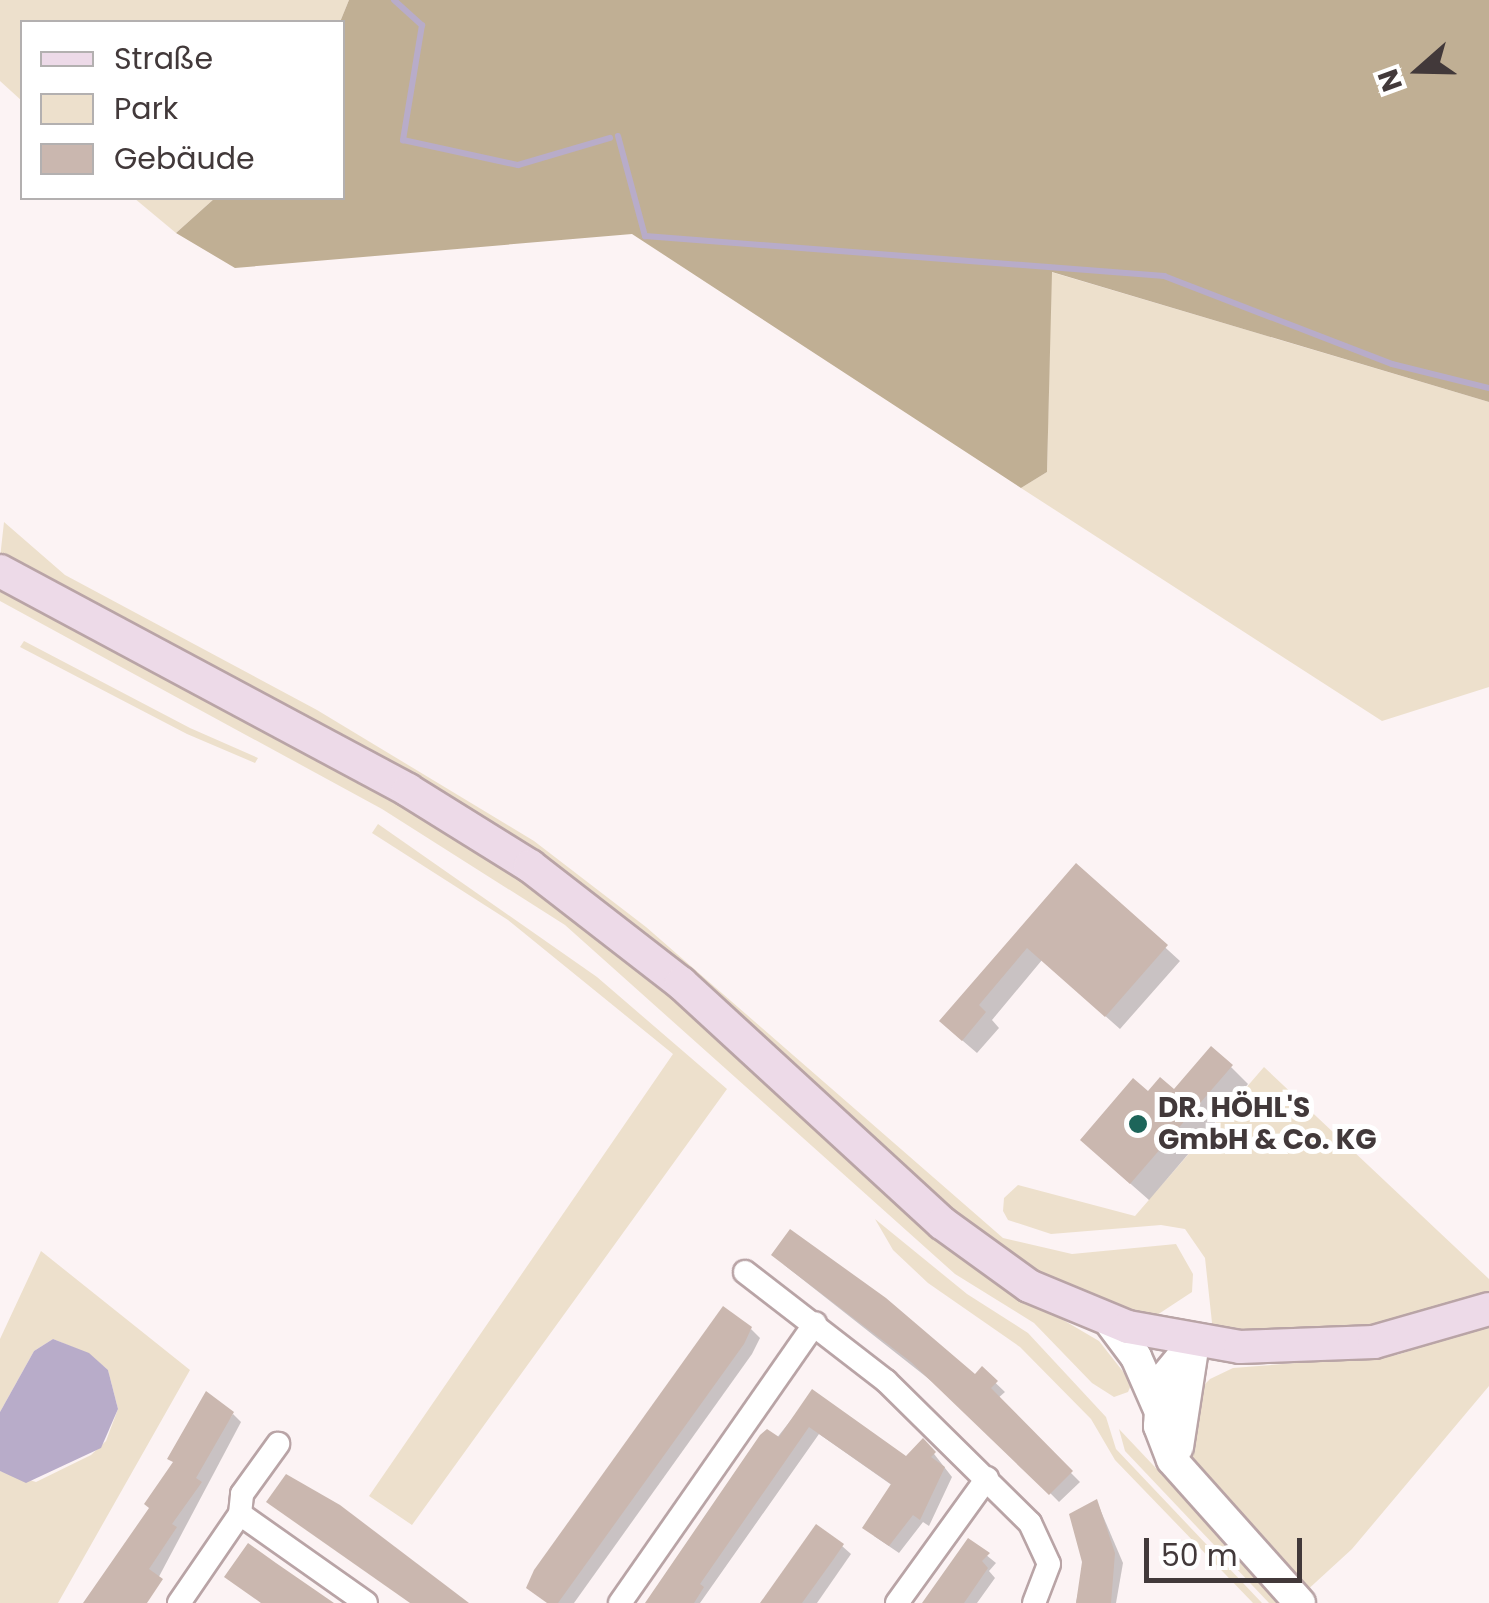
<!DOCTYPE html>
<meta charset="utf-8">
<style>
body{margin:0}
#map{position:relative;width:1489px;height:1603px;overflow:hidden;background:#fcf3f4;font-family:Poppins,sans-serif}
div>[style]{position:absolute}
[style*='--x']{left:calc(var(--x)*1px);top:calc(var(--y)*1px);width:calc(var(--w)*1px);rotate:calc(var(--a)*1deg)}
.green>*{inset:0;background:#ede0cc}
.forest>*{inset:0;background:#c0af94}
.water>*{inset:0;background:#b8acc9}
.shadow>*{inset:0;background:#0003}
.stream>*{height:6px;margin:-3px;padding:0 3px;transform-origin:3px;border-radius:3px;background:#b8acc9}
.building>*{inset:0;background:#cab7af}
.roads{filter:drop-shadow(2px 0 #b9a4a6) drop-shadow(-2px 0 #b9a4a6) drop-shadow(0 2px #b9a4a6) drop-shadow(0 -2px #b9a4a6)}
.minor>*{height:22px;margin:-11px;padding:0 11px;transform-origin:11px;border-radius:11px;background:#fff}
.tertiary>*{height:30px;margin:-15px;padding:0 15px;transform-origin:15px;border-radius:15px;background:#fff}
.secondary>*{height:32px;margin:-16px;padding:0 16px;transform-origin:16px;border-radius:16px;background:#eddae8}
.dots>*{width:28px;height:28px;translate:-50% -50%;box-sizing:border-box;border:5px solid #fff;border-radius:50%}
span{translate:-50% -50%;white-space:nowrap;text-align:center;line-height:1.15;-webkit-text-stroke:10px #fff;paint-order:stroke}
.poi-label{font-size:28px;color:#42393a;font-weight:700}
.left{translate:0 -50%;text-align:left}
.legend{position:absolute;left:20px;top:20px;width:325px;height:180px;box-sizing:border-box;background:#fff;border:2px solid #b3b0b0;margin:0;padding:12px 18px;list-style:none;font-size:30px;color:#42393a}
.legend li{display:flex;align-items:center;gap:20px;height:50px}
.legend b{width:50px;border:2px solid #b3b0b0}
.north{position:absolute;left:1369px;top:20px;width:100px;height:100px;-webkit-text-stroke:8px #fff;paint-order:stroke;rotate:250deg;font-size:28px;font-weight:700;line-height:40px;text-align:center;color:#42393a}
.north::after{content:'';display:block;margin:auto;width:35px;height:45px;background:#42393a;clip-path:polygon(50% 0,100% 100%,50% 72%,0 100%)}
.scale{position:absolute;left:1144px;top:1538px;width:158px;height:45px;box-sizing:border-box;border:5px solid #42393a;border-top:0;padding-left:12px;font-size:30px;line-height:35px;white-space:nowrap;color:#42393a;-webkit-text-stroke:8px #fff;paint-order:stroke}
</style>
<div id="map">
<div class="green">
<i style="clip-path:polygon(0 0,349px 0,340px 22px,22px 22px,22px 101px,0 81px)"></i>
<i style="clip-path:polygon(134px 198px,215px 198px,176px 233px)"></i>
<i style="clip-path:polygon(1051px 272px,1489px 402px,1489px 687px,1382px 721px,1021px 488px,1047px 472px)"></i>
<i style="clip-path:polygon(4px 522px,65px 575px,317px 710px,534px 841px,646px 927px,1003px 1238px,1072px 1254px,1176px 1244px,1193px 1274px,1192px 1292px,1157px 1315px,1129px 1311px,1010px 1263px,684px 973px,0 558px)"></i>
<i style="clip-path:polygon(0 580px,391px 794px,588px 921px,1024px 1297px,1099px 1341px,1132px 1383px,1128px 1392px,1114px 1397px,1092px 1383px,1034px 1323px,955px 1274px,565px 925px,382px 809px,0 601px)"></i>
<i style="clip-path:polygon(24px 641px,190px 728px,258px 758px,255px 763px,187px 734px,20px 647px)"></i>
<i style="clip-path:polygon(378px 824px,597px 977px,727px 1089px,412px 1525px,369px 1496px,673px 1054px,508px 920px,372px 833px)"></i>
<i style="clip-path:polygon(1264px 1067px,1489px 1279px,1489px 1299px,1374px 1333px,1213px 1332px,1205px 1258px,1185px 1229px,1161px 1225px,1051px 1234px,1008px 1220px,1003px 1211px,1004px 1198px,1018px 1185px,1135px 1216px)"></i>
<i style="clip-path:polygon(875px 1219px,967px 1294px,1028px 1333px,1106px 1417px,1116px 1449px,1262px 1603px,1253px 1603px,1115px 1460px,1091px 1419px,1020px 1347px,928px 1283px,893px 1250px)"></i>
<i style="clip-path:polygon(41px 1251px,190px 1370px,58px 1603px,0 1603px,0 1471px,36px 1482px,91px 1455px,106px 1441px,118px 1409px,108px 1370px,89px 1354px,53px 1339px,34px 1351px,0 1412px,0 1339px)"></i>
<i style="clip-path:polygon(1489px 1325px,1489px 1386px,1352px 1549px,1304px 1593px,1196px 1480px,1186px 1443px,1195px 1394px,1210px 1379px,1233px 1368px,1397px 1355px)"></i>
<i style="clip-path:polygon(1119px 1429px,1274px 1593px,1279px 1603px,1269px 1603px,1125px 1451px)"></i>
</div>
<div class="forest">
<i style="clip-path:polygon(349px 0,1489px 0,1489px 402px,1052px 272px,1047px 472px,1021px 488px,632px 234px,235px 268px,176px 233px,215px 198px,342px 198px,340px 22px)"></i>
</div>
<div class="water">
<i style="clip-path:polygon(53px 1339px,89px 1353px,108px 1370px,118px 1409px,101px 1448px,26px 1483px,0 1471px,0 1412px,34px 1351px)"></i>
</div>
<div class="shadow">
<i style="clip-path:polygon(1076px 866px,1180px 961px,1120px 1029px,1042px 960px,992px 1020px,999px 1028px,977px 1053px,956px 1035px)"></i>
<i style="clip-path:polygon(1231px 1067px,1248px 1084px,1149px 1200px,1100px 1157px,1148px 1095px,1174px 1092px)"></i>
<i style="clip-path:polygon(783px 1264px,975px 1377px,982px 1370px,1005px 1392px,997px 1399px,1080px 1482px,1059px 1502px,967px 1409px)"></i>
<i style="clip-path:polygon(751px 1329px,760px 1338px,752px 1354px,574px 1603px,547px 1603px)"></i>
<i style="clip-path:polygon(812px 1393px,906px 1459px,931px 1450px,952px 1477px,929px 1526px,923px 1522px,899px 1553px,874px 1536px,893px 1486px,819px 1434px,700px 1603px,648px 1603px)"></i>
<i style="clip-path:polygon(233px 1414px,241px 1422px,145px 1603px,90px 1603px)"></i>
<i style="clip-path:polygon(1097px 1502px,1123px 1563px,1116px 1603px,1076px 1603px)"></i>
<i style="clip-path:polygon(969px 1541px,996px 1563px,989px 1571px,995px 1578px,977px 1603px,925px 1603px)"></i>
<i style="clip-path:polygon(842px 1546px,851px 1554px,817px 1603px,763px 1603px)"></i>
</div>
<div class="stream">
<i style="--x:394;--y:0;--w:38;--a:42"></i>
<i style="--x:422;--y:25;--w:117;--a:99.4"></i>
<i style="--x:403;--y:140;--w:118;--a:12.3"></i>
<i style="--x:518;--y:165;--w:96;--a:-16.4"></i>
<i style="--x:618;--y:136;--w:104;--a:74.9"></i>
<i style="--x:645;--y:236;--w:521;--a:4.41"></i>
<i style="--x:1164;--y:276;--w:244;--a:21.1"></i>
<i style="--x:1392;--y:364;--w:100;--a:13.9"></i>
</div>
<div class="building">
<i style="clip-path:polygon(1076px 863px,1168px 945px,1105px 1017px,1027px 948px,979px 1005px,986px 1012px,962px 1041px,939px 1021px)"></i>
<i style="clip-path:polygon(1211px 1046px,1233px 1065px,1130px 1184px,1080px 1140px,1133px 1078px,1148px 1091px,1160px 1077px,1174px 1089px)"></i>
<i style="clip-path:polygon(790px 1229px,886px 1298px,975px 1374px,982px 1366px,998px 1381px,991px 1388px,1073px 1471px,1049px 1495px,911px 1362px,771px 1255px)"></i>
<i style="clip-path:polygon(723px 1306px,752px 1327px,744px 1344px,558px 1603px,547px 1603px,526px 1588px,534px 1570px)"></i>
<i style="clip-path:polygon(812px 1389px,906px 1456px,923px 1438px,936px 1452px,931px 1457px,945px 1467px,920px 1520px,913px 1515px,889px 1546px,862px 1528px,891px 1484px,809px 1427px,700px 1584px,704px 1587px,694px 1603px,645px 1603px,760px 1435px,767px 1429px,779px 1437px)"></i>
<i style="clip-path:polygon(206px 1391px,234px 1412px,196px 1478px,202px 1482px,172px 1524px,177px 1527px,149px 1569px,163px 1579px,147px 1603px,83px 1603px,149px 1508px,144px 1504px,173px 1462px,167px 1459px)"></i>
<i style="clip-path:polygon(286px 1474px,340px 1505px,469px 1603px,410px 1603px,266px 1502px)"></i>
<i style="clip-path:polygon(1097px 1499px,1115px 1553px,1111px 1603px,1076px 1603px,1082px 1562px,1069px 1514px)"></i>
<i style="clip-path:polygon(816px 1524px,844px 1544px,833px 1560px,802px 1603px,760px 1603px)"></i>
<i style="clip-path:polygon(968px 1538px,990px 1553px,982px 1561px,988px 1568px,964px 1603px,922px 1603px)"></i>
<i style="clip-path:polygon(248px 1543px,276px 1563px,334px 1603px,261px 1603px,224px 1577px)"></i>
</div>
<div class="roads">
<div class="minor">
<i style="--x:745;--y:1272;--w:178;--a:37.7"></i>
<i style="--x:886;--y:1381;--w:202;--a:44.6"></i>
<i style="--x:1030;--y:1523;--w:45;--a:65.1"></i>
<i style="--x:1049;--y:1564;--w:42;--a:111"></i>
<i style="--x:240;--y:1514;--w:154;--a:35.2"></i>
<i style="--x:179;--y:1603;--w:108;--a:-55.6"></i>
<i style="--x:240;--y:1514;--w:20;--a:-84"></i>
<i style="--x:242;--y:1494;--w:62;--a:-54.2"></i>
<i style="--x:620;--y:1603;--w:341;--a:-55.1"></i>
<i style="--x:897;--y:1603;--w:154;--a:-54.2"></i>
</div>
<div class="tertiary">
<i style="--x:1109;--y:1321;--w:45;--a:53.1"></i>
<i style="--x:1136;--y:1357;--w:55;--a:66.3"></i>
<i style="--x:1194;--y:1342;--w:50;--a:129.4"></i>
<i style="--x:1162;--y:1381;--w:45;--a:93.8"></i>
<i style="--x:1159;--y:1426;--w:36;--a:69"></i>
<i style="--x:1172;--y:1460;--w:192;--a:48.2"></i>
<i style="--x:1178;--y:1447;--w:106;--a:-81.3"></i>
</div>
<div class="secondary">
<i style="--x:0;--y:571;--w:463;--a:28.2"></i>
<i style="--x:408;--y:790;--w:144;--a:31.9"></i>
<i style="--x:530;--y:866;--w:191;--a:37.8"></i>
<i style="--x:681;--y:983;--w:355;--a:42.6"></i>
<i style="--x:942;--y:1223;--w:107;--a:35.9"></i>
<i style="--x:1029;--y:1286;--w:107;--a:22.5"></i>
<i style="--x:1128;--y:1327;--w:114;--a:10.1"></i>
<i style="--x:1240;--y:1347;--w:134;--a:-2.1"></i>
<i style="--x:1374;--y:1342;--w:120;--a:-16"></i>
</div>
</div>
<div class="dots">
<i style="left:1138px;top:1124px;background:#1d655a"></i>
</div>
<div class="poi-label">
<span class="left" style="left:1158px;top:1124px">DR. HÖHL'S<br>GmbH &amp; Co. KG</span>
</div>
<ul class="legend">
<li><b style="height:12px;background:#eddae8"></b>Straße</li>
<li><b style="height:28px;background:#ede0cc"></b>Park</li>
<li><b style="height:28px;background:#cab7af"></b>Gebäude</li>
</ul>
<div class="north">N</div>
<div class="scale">50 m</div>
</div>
